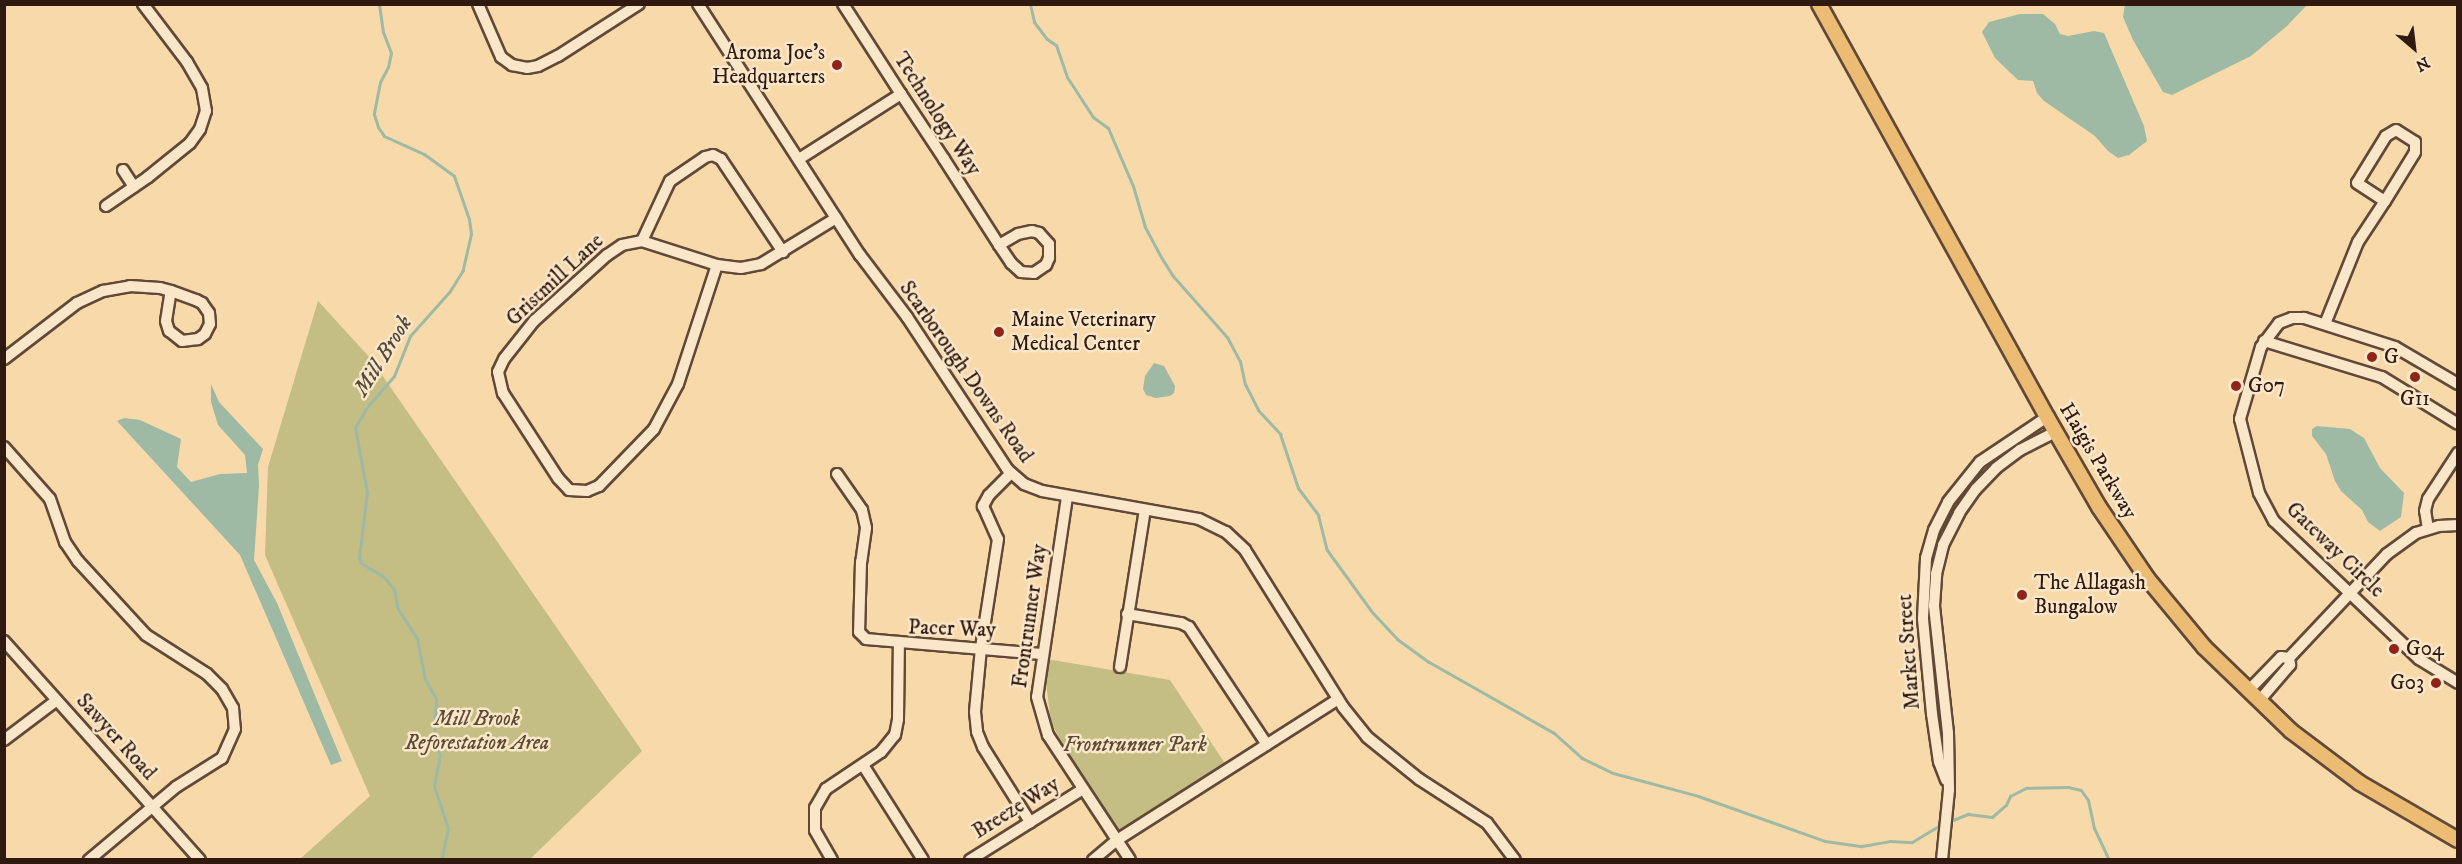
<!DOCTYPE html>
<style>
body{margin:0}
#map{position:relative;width:2462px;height:864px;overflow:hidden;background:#f8d9aa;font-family:"IM FELL DW Pica",serif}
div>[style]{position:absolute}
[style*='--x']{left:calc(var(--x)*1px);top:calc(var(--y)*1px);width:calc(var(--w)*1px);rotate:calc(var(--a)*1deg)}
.green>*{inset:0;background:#c4bd84}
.water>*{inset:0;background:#9ebaa5}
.stream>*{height:3px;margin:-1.5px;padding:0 1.5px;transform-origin:1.5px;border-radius:1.5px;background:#9ebaa5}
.roads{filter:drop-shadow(2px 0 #614937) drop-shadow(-2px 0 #614937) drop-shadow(0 2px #614937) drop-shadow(0 -2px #614937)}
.minor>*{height:10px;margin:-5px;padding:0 5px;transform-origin:5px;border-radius:5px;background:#fae6c8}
.major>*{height:14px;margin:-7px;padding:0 7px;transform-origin:7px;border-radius:7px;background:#ecbc75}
.dots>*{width:16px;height:16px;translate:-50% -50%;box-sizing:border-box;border:3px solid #fae6c8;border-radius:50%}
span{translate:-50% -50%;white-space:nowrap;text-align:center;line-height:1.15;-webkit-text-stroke:5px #fae6c8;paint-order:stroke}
.poi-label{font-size:21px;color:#2f1911}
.right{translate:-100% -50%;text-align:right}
.left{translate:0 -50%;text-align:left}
.street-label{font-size:21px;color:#2f1911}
.park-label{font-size:21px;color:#5c4a34;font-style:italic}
.water-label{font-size:22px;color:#50493d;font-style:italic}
.frame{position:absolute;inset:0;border:6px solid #2f1911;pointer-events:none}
.north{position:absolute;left:2384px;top:18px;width:60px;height:60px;-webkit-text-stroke:4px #fae6c8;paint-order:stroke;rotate:152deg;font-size:16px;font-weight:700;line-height:24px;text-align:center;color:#2f1911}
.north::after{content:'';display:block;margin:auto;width:21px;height:27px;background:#2f1911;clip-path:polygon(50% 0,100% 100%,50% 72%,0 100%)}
</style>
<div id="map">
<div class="green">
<i style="clip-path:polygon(318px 301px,371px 359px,642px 751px,530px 859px,300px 859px,370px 796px,265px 555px,268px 467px)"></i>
<i style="clip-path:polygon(1047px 659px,1170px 680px,1226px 765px,1125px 829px,1119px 831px,1112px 828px,1074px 768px,1072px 759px,1051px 723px,1045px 674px)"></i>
</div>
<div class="water">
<i style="clip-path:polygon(2125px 4px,2307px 4px,2307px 5px,2287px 26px,2251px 56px,2172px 95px,2163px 92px,2133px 40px,2123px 17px)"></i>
<i style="clip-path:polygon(2020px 14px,2043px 14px,2055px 24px,2060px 34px,2068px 36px,2094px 31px,2104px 33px,2144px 126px,2147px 141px,2129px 155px,2118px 158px,2108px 151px,2095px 136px,2044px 101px,2037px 93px,2033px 81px,2018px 80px,1995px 58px,1982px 32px,1989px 22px)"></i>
<i style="clip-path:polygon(1154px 363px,1164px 366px,1175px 386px,1174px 393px,1170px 396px,1156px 398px,1146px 395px,1143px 389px,1145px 376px)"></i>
<i style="clip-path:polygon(211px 384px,219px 402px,263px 449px,258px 465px,259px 486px,254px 560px,277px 603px,342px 761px,331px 765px,240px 555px,117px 421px,124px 418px,140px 420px,181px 439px,177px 467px,191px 482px,220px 474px,247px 473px,245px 455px,218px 425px,211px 402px)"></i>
<i style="clip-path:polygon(2317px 426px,2350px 429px,2364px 438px,2380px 468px,2404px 493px,2401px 517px,2380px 531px,2368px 522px,2362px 510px,2341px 491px,2335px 481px,2326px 454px,2312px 436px,2312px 429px)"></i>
</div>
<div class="stream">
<i style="--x:379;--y:4;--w:28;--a:82"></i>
<i style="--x:383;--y:32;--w:22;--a:69"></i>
<i style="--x:391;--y:53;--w:14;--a:102"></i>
<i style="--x:388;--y:67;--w:17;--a:118"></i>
<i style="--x:380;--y:82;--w:33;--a:101"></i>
<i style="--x:374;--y:114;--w:14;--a:73"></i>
<i style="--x:378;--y:127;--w:11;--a:56"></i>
<i style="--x:384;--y:136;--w:44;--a:24.2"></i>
<i style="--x:424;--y:154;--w:37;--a:36"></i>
<i style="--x:454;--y:176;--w:46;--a:70.8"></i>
<i style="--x:469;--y:219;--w:15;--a:82"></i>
<i style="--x:471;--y:234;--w:37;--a:103"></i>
<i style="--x:463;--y:270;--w:25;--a:122"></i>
<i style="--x:450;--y:291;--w:60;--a:131.6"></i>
<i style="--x:410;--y:336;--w:43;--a:111.8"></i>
<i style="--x:394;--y:376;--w:41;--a:131.1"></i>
<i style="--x:367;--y:407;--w:24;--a:120"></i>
<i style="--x:355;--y:428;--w:65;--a:79.4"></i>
<i style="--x:367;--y:492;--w:66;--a:96.9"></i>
<i style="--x:359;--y:558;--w:5;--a:68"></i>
<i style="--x:361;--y:563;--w:26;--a:31"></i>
<i style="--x:383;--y:576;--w:17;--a:50"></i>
<i style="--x:394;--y:589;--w:20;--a:79"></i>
<i style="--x:398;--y:609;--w:35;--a:57"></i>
<i style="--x:417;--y:638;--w:42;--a:79"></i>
<i style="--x:425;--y:679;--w:23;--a:61"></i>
<i style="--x:436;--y:699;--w:39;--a:93"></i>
<i style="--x:434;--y:738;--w:18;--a:71"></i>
<i style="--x:440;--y:755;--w:32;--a:101"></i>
<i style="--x:434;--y:786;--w:44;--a:71.6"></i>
<i style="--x:448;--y:828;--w:33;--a:102"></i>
<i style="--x:1030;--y:4;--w:18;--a:77"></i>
<i style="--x:1034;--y:22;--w:21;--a:53"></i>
<i style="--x:1047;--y:39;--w:11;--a:34"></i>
<i style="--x:1056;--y:45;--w:34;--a:71"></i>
<i style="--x:1067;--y:77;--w:48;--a:57"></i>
<i style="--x:1093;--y:117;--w:19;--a:36"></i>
<i style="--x:1108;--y:128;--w:63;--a:66.7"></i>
<i style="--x:1133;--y:186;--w:43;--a:73.7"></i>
<i style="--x:1145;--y:227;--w:34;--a:62"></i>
<i style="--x:1161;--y:257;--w:22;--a:58"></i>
<i style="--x:1173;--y:276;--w:81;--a:48.5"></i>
<i style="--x:1227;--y:337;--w:27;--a:62"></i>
<i style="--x:1240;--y:361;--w:24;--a:78"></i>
<i style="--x:1245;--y:384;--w:29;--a:63"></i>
<i style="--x:1258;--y:410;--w:33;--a:47"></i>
<i style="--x:1280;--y:434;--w:57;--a:71.6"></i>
<i style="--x:1298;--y:488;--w:34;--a:53"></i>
<i style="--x:1318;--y:515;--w:36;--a:76"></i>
<i style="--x:1327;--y:550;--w:77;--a:54"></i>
<i style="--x:1372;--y:612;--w:37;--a:47"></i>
<i style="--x:1397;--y:639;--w:39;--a:36"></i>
<i style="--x:1429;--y:662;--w:144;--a:29.6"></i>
<i style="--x:1554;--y:733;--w:38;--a:42"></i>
<i style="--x:1582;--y:758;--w:34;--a:26"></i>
<i style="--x:1613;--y:773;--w:88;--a:15.1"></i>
<i style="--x:1698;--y:796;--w:135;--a:19.5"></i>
<i style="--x:1825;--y:841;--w:37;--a:8"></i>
<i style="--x:1862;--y:846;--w:28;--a:-10"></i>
<i style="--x:1890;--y:841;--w:22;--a:3"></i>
<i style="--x:1912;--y:842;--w:35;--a:-31"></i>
<i style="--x:1948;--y:822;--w:22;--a:-22"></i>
<i style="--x:1968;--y:814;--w:24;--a:7"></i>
<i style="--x:1992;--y:817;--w:18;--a:-41"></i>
<i style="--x:2006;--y:805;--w:10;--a:-66"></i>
<i style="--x:2010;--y:796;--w:18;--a:-27"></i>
<i style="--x:2026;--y:788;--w:42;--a:-1.4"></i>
<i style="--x:2068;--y:787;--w:13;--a:13"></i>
<i style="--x:2081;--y:790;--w:12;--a:55"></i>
<i style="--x:2088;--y:800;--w:29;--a:78"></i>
<i style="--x:2094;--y:828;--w:35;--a:65"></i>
</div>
<div class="roads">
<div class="minor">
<i style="--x:478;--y:4;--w:58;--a:66.5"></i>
<i style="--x:501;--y:57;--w:14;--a:36"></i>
<i style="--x:512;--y:65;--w:15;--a:11"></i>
<i style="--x:527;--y:68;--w:11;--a:-10"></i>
<i style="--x:538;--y:66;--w:22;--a:-27"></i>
<i style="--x:558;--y:56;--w:96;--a:-32.7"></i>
<i style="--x:698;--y:4;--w:299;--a:57.2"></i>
<i style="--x:860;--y:255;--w:78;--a:52.8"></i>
<i style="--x:907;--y:317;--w:183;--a:56.6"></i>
<i style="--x:1008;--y:470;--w:21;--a:41"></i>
<i style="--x:1024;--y:484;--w:19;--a:21"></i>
<i style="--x:1042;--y:491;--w:159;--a:10.1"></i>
<i style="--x:1199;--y:519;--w:30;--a:26"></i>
<i style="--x:1226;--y:532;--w:26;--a:43"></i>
<i style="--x:1245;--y:550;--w:185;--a:58"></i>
<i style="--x:1343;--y:707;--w:38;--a:51"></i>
<i style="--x:1367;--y:737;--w:67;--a:38.9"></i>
<i style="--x:1419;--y:779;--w:81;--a:32.9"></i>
<i style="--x:1487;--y:823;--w:46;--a:52.9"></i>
<i style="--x:843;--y:4;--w:107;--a:57.2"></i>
<i style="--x:901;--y:94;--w:78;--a:56.5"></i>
<i style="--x:944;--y:159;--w:102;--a:57.4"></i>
<i style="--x:999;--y:245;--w:22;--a:56"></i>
<i style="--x:1011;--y:263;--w:13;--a:42"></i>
<i style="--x:1021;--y:272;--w:13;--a:4"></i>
<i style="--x:1034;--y:273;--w:14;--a:-34"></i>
<i style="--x:1046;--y:265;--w:8;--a:-67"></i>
<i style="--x:1049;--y:258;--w:14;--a:-90"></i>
<i style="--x:1049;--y:244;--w:15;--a:-132"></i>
<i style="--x:1039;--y:233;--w:7;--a:-164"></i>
<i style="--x:1032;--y:231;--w:14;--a:168"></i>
<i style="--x:1018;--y:234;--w:22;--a:150"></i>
<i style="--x:799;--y:159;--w:121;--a:-32.5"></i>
<i style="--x:123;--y:170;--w:20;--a:57"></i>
<i style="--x:106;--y:206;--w:51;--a:-34.6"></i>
<i style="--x:148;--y:177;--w:54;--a:-39"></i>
<i style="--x:190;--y:143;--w:17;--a:-54"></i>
<i style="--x:200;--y:129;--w:19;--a:-72"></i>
<i style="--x:206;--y:111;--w:23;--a:-100"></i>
<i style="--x:202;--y:88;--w:30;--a:-120"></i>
<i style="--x:187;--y:62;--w:73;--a:-127.2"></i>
<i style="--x:642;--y:241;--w:66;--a:-65"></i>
<i style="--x:670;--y:181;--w:42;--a:-34.4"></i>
<i style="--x:705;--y:157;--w:8;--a:-14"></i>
<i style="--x:713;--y:155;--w:9;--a:27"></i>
<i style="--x:721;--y:159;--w:112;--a:56.3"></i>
<i style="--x:717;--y:265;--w:79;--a:-162.3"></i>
<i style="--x:642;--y:241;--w:20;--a:169"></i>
<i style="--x:622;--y:245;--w:18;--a:146"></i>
<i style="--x:607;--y:255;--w:98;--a:137.9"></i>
<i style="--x:534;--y:321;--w:48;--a:128.3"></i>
<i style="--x:504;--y:359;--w:14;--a:115"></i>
<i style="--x:498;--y:372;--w:22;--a:77"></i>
<i style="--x:503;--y:393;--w:101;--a:57.1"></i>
<i style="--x:558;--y:478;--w:16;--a:47"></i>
<i style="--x:569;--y:490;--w:18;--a:3"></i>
<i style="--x:587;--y:491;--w:13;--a:-23"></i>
<i style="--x:599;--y:486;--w:79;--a:-46"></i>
<i style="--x:654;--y:429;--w:51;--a:-61.9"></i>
<i style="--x:678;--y:384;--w:125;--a:-71.9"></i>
<i style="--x:717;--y:265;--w:24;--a:7"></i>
<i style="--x:741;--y:268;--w:20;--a:-11"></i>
<i style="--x:761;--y:264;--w:88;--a:-31.5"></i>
<i style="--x:2325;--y:324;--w:88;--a:-68.1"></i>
<i style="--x:2358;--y:242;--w:49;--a:-56.6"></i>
<i style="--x:2385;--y:201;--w:55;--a:-58.3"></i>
<i style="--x:2414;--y:154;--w:2;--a:-63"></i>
<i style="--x:2415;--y:152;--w:10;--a:-90"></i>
<i style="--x:2415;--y:142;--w:22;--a:-148"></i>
<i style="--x:2396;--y:130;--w:12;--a:149"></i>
<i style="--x:2386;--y:136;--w:55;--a:121.7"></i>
<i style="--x:2357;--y:183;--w:33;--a:33"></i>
<i style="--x:2264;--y:341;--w:123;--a:17"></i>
<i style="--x:2382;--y:377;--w:89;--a:31.7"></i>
<i style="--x:4;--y:359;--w:92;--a:-37.5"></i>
<i style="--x:77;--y:303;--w:29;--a:-25"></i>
<i style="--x:103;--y:291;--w:27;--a:-10"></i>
<i style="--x:130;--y:286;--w:30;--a:4"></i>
<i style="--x:160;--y:288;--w:11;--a:15"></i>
<i style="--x:171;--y:291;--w:27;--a:20"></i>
<i style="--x:196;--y:300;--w:7;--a:27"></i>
<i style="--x:202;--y:303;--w:12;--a:55"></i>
<i style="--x:209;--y:313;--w:11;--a:85"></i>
<i style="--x:210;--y:324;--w:11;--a:117"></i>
<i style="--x:205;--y:334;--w:9;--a:144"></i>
<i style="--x:198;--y:339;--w:16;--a:173"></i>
<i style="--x:182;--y:341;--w:16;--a:-142"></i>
<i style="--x:169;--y:331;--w:10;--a:-107"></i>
<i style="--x:166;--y:321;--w:30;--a:-81"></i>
<i style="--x:2458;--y:384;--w:73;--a:-149.6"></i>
<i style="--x:2395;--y:347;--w:96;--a:-162.3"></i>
<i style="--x:2304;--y:318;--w:12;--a:180"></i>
<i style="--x:2292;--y:318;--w:14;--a:159"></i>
<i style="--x:2279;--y:323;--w:30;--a:127"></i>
<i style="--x:2261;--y:347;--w:75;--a:106.3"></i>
<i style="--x:2240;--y:419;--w:76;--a:75.6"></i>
<i style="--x:2259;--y:493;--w:32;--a:62"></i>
<i style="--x:2274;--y:521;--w:200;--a:43.6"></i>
<i style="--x:2419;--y:659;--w:46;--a:31.6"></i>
<i style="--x:4;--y:447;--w:69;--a:48.5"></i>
<i style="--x:50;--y:499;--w:46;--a:70.8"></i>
<i style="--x:65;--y:542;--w:23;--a:56"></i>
<i style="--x:78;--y:561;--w:100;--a:47.4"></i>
<i style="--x:146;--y:635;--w:72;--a:32.6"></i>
<i style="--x:207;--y:674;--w:21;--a:45"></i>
<i style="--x:222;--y:689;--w:22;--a:60"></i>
<i style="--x:233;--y:708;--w:21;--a:85"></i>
<i style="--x:235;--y:729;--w:32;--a:114"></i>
<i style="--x:222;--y:758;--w:54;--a:147.8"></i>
<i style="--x:176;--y:787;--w:114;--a:140"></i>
<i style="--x:1011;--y:473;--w:31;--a:135"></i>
<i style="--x:989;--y:495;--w:13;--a:119"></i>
<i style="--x:983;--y:506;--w:36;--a:66"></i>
<i style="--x:998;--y:539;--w:110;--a:98.9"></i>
<i style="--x:981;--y:648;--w:64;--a:95.4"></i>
<i style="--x:975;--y:712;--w:20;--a:84"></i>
<i style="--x:977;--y:732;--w:16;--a:68"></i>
<i style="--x:983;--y:747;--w:89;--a:57.9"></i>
<i style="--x:837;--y:474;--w:44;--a:55.2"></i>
<i style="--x:862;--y:510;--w:18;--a:77"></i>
<i style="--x:866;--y:528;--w:34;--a:98"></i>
<i style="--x:861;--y:562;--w:70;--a:91.6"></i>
<i style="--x:859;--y:632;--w:10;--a:45"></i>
<i style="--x:866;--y:639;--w:33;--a:5"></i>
<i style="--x:1067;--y:497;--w:202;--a:98.5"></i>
<i style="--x:1037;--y:697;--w:40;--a:74"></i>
<i style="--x:1048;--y:735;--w:149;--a:56.7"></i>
<i style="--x:2428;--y:529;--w:18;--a:-99"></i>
<i style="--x:2425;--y:511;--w:12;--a:-76"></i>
<i style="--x:2428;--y:499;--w:55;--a:-56.9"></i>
<i style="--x:1127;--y:614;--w:55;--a:9.5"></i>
<i style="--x:1181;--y:623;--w:9;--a:27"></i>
<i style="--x:1189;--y:627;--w:141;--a:56.5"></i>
<i style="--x:4;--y:641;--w:294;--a:48.2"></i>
<i style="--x:1120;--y:667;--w:159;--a:-81"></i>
<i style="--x:2248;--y:691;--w:47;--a:-45.9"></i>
<i style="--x:2281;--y:657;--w:8;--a:7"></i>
<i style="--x:2259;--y:701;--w:48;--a:-49.3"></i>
<i style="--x:2290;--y:665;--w:7;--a:-98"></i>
<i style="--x:2289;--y:658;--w:143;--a:-46.7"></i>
<i style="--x:2387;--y:554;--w:36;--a:-36"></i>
<i style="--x:2416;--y:533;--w:24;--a:-17"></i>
<i style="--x:2439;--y:526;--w:19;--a:-3"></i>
<i style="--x:4;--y:740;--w:66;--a:-37"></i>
<i style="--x:863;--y:765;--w:112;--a:57.7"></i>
<i style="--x:1946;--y:780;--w:19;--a:-111"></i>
<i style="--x:1939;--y:762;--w:49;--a:-98.3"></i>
<i style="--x:1932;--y:714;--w:96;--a:-95.4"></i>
<i style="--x:1923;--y:618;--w:60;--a:-87.1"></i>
<i style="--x:1926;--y:558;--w:29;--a:-74"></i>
<i style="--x:1934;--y:530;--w:31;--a:-63"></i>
<i style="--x:1948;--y:502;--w:51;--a:-51.3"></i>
<i style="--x:1980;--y:462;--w:81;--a:-33.9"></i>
<i style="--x:832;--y:860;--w:34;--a:-120"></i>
<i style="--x:815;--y:830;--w:22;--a:-90"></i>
<i style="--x:815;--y:808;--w:22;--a:-60"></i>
<i style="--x:826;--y:789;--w:66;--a:-33.9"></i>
<i style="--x:881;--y:752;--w:22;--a:-51"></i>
<i style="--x:895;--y:735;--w:16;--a:-79"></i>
<i style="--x:898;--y:719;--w:77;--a:-89.3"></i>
<i style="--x:899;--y:642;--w:144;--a:4.8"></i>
<i style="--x:970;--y:860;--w:133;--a:-32.1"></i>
<i style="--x:1093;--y:860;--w:31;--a:-40"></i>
<i style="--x:1117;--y:840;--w:262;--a:-32.5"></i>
<i style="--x:1942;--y:860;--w:70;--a:-84.3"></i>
<i style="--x:1949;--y:790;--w:57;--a:-91"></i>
<i style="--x:1948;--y:733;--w:128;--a:-96.3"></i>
<i style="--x:1934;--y:606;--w:32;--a:-86"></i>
<i style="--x:1936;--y:574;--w:30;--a:-76"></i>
<i style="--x:1943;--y:545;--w:36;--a:-63"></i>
<i style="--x:1959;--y:513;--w:29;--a:-55"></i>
<i style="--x:1976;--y:489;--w:29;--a:-46"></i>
<i style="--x:1996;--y:468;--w:30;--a:-37"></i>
<i style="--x:2020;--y:450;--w:39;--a:-27"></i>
</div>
<div class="major">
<i style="--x:1819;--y:4;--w:472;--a:61.1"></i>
<i style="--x:2047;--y:417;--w:104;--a:60"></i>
<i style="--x:2099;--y:507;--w:86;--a:55.9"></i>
<i style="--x:2147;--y:578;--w:89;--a:50.4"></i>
<i style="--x:2204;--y:647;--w:121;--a:44"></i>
<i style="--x:2291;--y:731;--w:86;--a:37"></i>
<i style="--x:2360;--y:783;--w:113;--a:30.2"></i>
</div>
</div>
<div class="dots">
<i style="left:837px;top:65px;background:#8f2418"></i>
<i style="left:999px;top:332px;background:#8f2418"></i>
<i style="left:2372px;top:357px;background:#8f2418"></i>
<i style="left:2415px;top:377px;background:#8f2418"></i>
<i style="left:2236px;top:386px;background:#8f2418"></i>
<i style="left:2022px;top:595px;background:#8f2418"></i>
<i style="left:2394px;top:649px;background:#8f2418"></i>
<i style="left:2436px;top:683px;background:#8f2418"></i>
</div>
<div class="poi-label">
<span class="right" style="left:825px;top:65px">Aroma Joe's<br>Headquarters</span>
<span class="left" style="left:1011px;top:332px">Maine Veterinary<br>Medical Center</span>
<span class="left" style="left:2384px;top:357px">G</span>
<span class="left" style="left:2248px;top:386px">G07</span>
<span style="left:2415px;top:399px">G11</span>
<span class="left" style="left:2034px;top:595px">The Allagash<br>Bungalow</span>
<span class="left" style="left:2406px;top:649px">G04</span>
<span class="right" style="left:2424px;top:683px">G03</span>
</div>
<div class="street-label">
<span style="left:937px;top:114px;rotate:57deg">Technology Way</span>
<span style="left:555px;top:280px;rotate:-43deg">Gristmill Lane</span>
<span style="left:966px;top:372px;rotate:55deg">Scarborough Downs Road</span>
<span style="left:2098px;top:461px;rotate:59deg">Haigis Parkway</span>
<span style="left:2335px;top:550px;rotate:44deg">Gateway Circle</span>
<span style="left:1030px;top:616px;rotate:-82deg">Frontrunner Way</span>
<span style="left:952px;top:629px;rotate:2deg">Pacer Way</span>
<span style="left:1909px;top:652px;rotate:-94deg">Market Street</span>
<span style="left:116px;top:737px;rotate:48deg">Sawyer Road</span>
<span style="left:1016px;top:808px;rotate:-32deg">Breeze Way</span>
</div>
<div class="park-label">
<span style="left:477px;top:731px">Mill Brook<br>Reforestation Area</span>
<span style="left:1135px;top:745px">Frontrunner Park</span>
</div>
<div class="water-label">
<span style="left:383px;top:356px;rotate:-58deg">Mill Brook</span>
</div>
<div class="frame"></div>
<div class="north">N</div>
</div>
